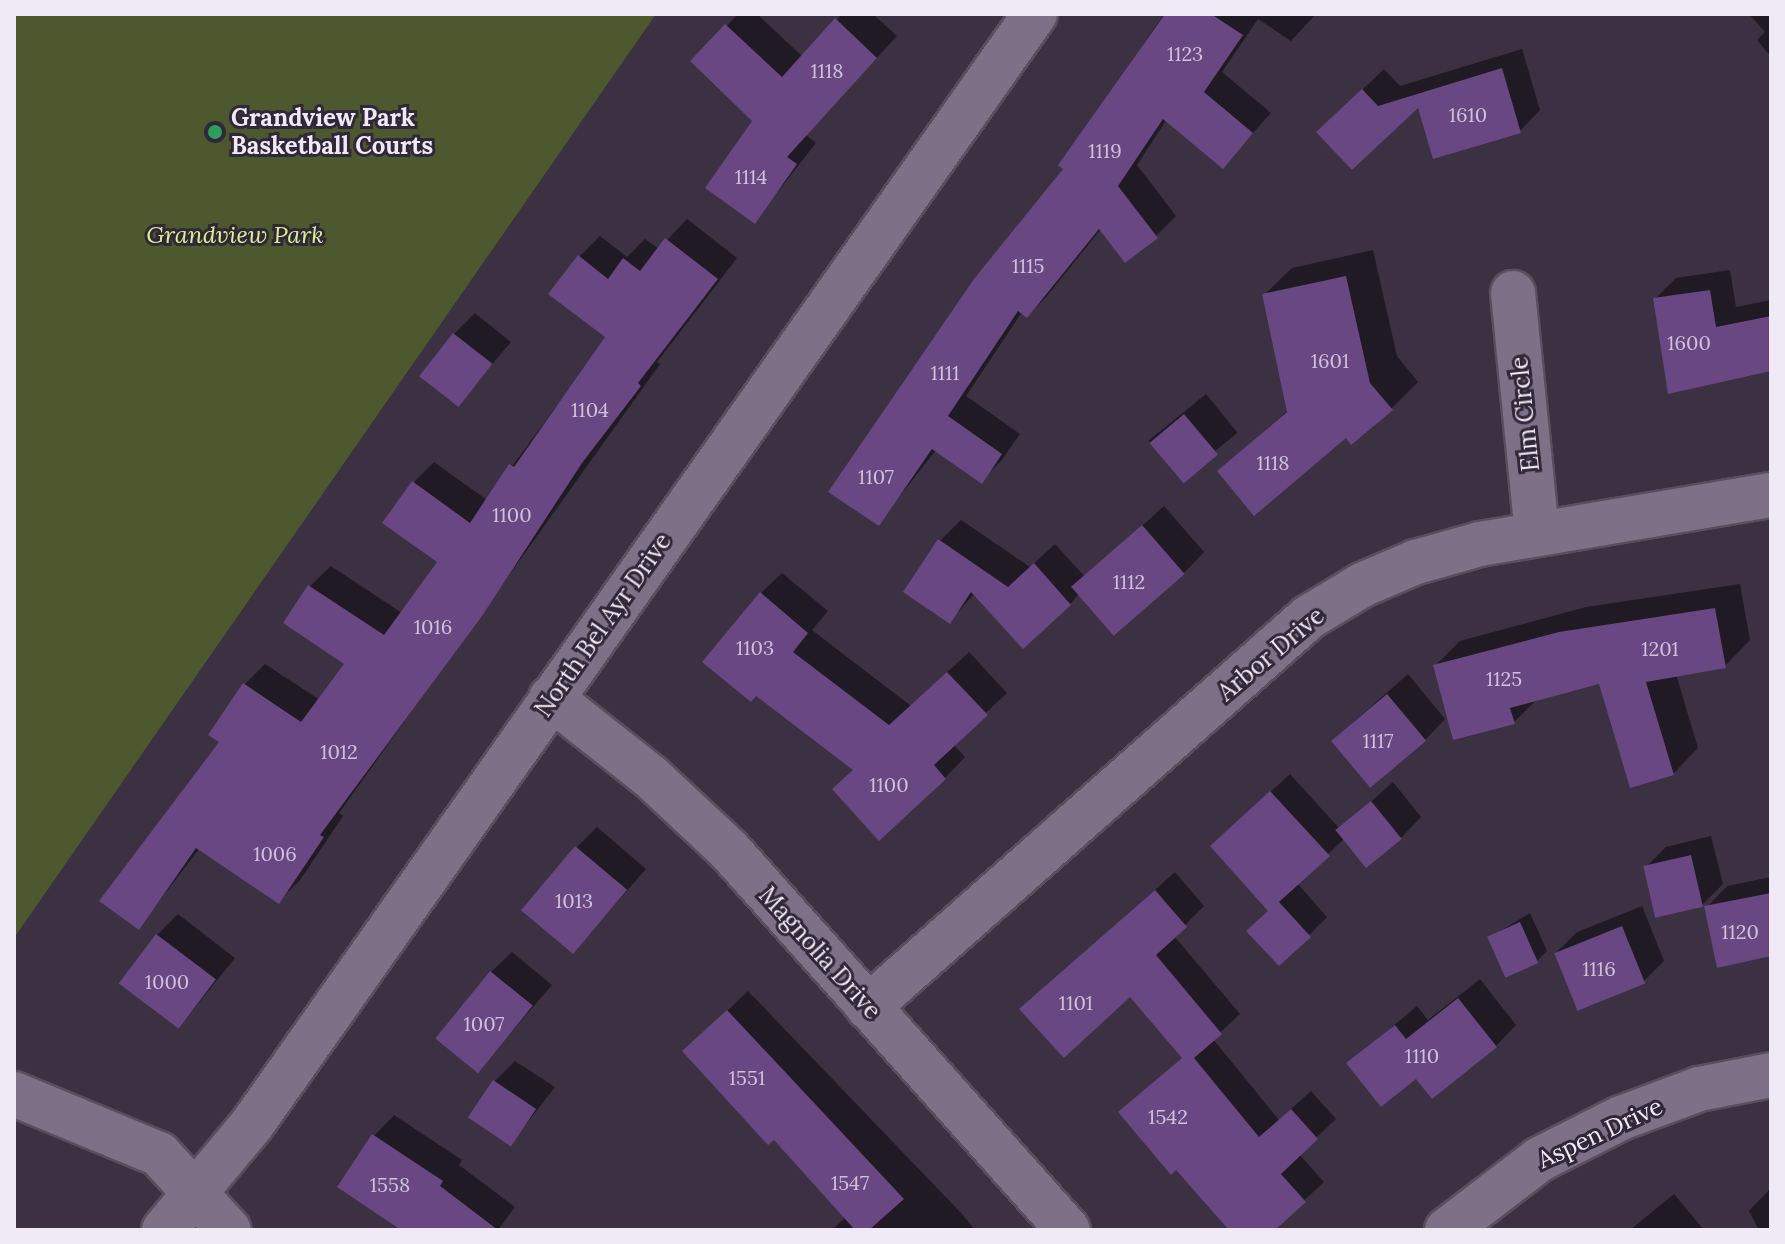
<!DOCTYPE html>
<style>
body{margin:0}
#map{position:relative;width:1785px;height:1244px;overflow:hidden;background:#3b3143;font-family:Lora,serif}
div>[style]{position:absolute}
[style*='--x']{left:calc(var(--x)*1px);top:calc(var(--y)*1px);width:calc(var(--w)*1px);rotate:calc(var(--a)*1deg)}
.green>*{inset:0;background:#4e582f}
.shadow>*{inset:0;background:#0007;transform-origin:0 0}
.building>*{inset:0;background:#684782;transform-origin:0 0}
.roads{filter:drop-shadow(2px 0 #584f5e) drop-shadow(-2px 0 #584f5e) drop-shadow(0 2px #584f5e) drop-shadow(0 -2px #584f5e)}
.minor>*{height:44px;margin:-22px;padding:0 22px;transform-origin:22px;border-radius:22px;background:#7c7186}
.dots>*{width:22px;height:22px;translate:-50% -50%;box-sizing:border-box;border:4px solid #302739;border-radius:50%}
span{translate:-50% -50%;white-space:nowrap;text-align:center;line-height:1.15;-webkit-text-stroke:6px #302739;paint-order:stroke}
.number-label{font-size:20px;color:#cec1d9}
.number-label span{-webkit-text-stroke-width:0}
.poi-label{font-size:24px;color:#f0eaf6;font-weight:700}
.left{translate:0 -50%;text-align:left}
.park-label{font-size:24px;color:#d7f08c;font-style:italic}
.street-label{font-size:24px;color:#f0eaf6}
.frame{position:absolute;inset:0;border:16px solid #f0eaf6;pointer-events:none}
</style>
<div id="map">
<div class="green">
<i style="clip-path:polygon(14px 14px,656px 14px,14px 938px)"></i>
</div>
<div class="shadow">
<i style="clip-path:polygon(738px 14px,757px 14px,803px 57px,842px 14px,873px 14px,897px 36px,806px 135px,816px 143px,755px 221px,755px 121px,693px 61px)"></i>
<i style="clip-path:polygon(1164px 14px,1316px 14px,1291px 41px,1258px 19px,1222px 72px,1271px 113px,1223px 166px,1167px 119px,1137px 165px,1176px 216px,1156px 236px,1101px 229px,1047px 296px,1027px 316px,1022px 312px,966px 396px,1020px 434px,1001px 461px,981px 481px,936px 450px,878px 524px,1066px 168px,1061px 165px)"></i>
<i style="clip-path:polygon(1749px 14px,1771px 14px,1771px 57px,1757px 40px,1765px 32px)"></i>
<i style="clip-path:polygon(1522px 49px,1540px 110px,1520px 131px,1419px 104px,1340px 111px,1384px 69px,1400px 86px)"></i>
<i style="clip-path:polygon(687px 219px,737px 258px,657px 362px,660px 364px,339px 813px,343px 816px,300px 880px,279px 901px,200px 848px,139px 927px,245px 684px,265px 664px,320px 700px,347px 664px,310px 586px,331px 566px,402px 613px,440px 562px,414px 482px,434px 462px,487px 500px,608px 337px,579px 257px,600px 236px,627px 257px,645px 239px,659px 249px)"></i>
<i style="clip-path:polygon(1373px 250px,1397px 356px,1418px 382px,1391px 409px,1346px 435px,1220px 472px,1289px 409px,1264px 295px,1292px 268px)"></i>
<i style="clip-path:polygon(1730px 270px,1736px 307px,1771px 300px,1771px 369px,1655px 299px,1676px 278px)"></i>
<i style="clip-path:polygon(475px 313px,511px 342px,459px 403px,454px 334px)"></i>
<i style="left:1206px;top:394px;width:50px;height:74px;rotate:51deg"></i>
<i style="clip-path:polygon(1164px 506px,1204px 552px,1184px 573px,1080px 593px,1070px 604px,975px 593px,949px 622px,940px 541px,961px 520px,1030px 567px,1055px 544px,1085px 577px)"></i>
<i style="clip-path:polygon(782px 573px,828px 611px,812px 630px,911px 706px,969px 652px,1007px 693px,953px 744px,965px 757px,945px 778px,855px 769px,761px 593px)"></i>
<i style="clip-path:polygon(1740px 584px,1750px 640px,1725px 666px,1676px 674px,1698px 748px,1673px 774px,1601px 681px,1537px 699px,1514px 722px,1435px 666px,1460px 641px,1586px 607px)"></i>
<i style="clip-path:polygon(1408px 674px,1445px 719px,1425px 740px,1333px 740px)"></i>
<i style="clip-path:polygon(1290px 774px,1340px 829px,1393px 782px,1421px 817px,1401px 838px,1344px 839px,1297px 883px,1327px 917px,1309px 935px,1270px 910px,1231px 828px)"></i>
<i style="clip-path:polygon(597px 827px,646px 869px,573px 952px,576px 848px)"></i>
<i style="clip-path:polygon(1711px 836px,1723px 884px,1702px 905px,1645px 868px,1666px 847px)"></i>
<i style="clip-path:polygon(1175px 872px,1204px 906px,1174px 936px,1240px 1014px,1213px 1039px,1279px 1120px,1311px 1091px,1336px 1119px,1299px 1154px,1324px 1182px,1272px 1230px,1232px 1230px,1121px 1112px,1183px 1057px,1130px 994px,1021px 1009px)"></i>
<i style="clip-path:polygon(1771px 877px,1771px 954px,1707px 907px,1727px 886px)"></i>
<i style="clip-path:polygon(1642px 906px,1664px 961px,1643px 982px,1557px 952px,1577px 932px)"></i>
<i style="clip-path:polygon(1530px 913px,1547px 951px,1537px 961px,1490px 937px)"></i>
<i style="clip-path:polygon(178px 914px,235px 958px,179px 1027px,157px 935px)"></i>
<i style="clip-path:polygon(512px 952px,552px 985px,478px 1071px,491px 972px)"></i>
<i style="clip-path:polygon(1480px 979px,1516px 1025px,1496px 1046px,1417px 1076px,1349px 1063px,1417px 1006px,1428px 1020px)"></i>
<i style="clip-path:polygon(748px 991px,962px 1214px,975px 1230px,832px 1230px,846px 1217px,706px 1031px)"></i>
<i style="clip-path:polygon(515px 1061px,555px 1087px,510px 1145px,495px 1081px)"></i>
<i style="clip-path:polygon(394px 1115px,462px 1160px,459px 1165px,515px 1207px,498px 1230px,402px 1230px,374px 1136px)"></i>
<i style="clip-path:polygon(1769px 1190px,1771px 1230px,1759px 1230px,1749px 1211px)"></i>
<i style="clip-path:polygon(1674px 1194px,1704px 1230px,1630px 1230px)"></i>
</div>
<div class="building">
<i style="clip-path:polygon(1165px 14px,1211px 14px,1243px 35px,1204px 92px,1253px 133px,1223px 169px,1163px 119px,1118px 186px,1158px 238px,1125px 263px,1099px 229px,1027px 318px,1018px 311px,948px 416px,1002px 454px,982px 484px,932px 449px,879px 526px,828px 492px,974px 279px,1063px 169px,1058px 165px)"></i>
<i style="clip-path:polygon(835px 18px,877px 58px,787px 157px,797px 164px,755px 224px,705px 188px,752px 121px,690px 61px,725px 24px,782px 77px)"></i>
<i style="clip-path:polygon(1502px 68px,1521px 133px,1433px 159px,1418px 108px,1352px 170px,1316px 132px,1362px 89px,1378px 106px)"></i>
<i style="clip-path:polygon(665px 238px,718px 279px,638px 383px,641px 386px,582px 463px,482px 616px,320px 835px,324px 837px,279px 904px,196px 848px,139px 930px,99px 901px,219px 742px,208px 735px,243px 683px,301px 722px,344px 664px,283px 623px,308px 585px,384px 635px,437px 562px,382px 523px,412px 481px,470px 523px,509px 464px,514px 467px,605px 337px,548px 294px,578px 255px,608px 279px,623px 258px,640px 271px)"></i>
<i style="clip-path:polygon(1346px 276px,1370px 383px,1393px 410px,1351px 445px,1346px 438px,1254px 516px,1217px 471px,1287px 412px,1262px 294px)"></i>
<i style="clip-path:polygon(1710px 290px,1716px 327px,1771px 316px,1771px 371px,1668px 394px,1653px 298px)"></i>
<i style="left:453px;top:333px;width:50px;height:55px;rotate:38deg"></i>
<i style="left:1184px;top:414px;width:53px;height:45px;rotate:50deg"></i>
<i style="left:1142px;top:525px;width:65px;height:94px;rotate:49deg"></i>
<i style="clip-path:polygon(938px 539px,1008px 587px,1034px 563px,1071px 605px,1023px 649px,971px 592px,950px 624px,903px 592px)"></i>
<i style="clip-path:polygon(760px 592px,808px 633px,793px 652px,889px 725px,947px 672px,988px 715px,934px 765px,946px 779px,879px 841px,832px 789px,853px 770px,756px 696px,751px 702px,702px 662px)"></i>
<i style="clip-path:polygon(1715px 608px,1726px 668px,1646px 682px,1674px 775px,1630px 788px,1599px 684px,1510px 708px,1515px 724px,1453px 740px,1433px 665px,1559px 632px)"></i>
<i style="left:1387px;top:694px;width:61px;height:73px;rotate:50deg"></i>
<i style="clip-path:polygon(1270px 791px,1330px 856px,1279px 902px,1311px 937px,1279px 966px,1246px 931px,1268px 911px,1210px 846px)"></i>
<i style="left:1371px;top:801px;width:49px;height:46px;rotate:51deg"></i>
<i style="left:575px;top:846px;width:68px;height:84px;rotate:40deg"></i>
<i style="left:1691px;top:855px;width:53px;height:49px;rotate:77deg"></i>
<i style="clip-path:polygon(1155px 890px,1187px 927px,1156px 955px,1222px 1034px,1194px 1058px,1259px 1137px,1291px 1109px,1318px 1139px,1281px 1174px,1306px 1202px,1275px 1230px,1229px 1230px,1176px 1170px,1171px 1175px,1118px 1112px,1182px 1058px,1130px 997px,1064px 1058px,1019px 1009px)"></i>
<i style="clip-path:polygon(1771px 893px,1771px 956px,1717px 968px,1704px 906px)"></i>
<i style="left:1520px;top:922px;width:45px;height:36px;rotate:66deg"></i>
<i style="left:1622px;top:926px;width:62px;height:73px;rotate:68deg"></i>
<i style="left:156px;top:934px;width:75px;height:62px;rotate:37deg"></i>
<i style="left:490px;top:971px;width:55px;height:87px;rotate:39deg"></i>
<i style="clip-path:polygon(1458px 998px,1497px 1047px,1432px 1099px,1416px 1079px,1381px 1107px,1346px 1063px,1395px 1025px,1406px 1039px)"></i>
<i style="clip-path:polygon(727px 1010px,904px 1199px,869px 1230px,855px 1230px,774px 1140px,768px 1145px,682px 1051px)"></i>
<i style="left:493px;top:1080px;width:52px;height:45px;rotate:34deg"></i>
<i style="clip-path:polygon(372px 1134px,443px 1181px,440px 1186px,498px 1230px,401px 1230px,337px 1187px)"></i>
</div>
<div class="roads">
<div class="minor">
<i style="--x:1513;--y:293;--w:242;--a:84.3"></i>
<i style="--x:551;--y:698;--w:127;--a:38.3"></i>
<i style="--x:651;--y:777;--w:107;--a:43.1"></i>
<i style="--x:729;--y:850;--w:509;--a:48.26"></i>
<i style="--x:868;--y:1007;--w:589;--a:-41.49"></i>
<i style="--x:1309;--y:617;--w:62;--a:-31.1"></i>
<i style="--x:1362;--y:585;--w:59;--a:-23.1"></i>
<i style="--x:1416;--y:562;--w:66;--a:-15.7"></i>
<i style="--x:1480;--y:544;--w:295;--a:-9.6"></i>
<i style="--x:14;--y:1094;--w:157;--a:22.5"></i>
<i style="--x:159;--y:1154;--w:103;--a:47.4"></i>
<i style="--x:164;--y:1230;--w:139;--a:-50.2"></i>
<i style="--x:253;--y:1123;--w:1357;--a:-54.81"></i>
<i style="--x:1447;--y:1230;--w:117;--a:-37.4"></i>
<i style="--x:1540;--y:1159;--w:91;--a:-26.8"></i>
<i style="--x:1621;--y:1118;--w:83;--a:-20.4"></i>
<i style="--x:1699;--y:1089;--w:73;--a:-11"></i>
</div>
</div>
<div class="dots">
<i style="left:215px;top:132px;background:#2e9e5b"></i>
</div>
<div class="number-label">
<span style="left:1185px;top:53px">1123</span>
<span style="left:827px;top:70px">1118</span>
<span style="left:1468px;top:114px">1610</span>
<span style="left:1105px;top:150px">1119</span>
<span style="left:751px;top:176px">1114</span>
<span style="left:1028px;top:265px">1115</span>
<span style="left:1689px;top:342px">1600</span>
<span style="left:1330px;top:360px">1601</span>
<span style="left:945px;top:372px">1111</span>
<span style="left:590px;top:409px">1104</span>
<span style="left:1273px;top:462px">1118</span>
<span style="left:876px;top:476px">1107</span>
<span style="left:512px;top:514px">1100</span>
<span style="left:1129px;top:581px">1112</span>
<span style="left:433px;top:626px">1016</span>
<span style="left:755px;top:647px">1103</span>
<span style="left:1660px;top:648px">1201</span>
<span style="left:1504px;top:678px">1125</span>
<span style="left:1378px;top:740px">1117</span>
<span style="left:339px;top:751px">1012</span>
<span style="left:889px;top:784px">1100</span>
<span style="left:275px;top:853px">1006</span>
<span style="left:574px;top:900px">1013</span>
<span style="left:1740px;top:931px">1120</span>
<span style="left:1599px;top:968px">1116</span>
<span style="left:167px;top:981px">1000</span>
<span style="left:1076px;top:1002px">1101</span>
<span style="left:484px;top:1023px">1007</span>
<span style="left:1422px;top:1055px">1110</span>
<span style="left:747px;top:1077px">1551</span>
<span style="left:1168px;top:1116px">1542</span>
<span style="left:850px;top:1182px">1547</span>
<span style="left:390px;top:1184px">1558</span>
</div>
<div class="poi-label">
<span class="left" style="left:231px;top:132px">Grandview Park<br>Basketball Courts</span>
</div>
<div class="park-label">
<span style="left:235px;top:235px">Grandview Park</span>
</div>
<div class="street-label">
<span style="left:1525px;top:414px;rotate:-96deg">Elm Circle</span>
<span style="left:603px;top:625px;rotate:-55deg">North Bel Ayr Drive</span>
<span style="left:1271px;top:654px;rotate:-40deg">Arbor Drive</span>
<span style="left:820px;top:953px;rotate:48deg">Magnolia Drive</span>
<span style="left:1600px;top:1133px;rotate:-25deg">Aspen Drive</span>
</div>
<div class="frame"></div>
</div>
